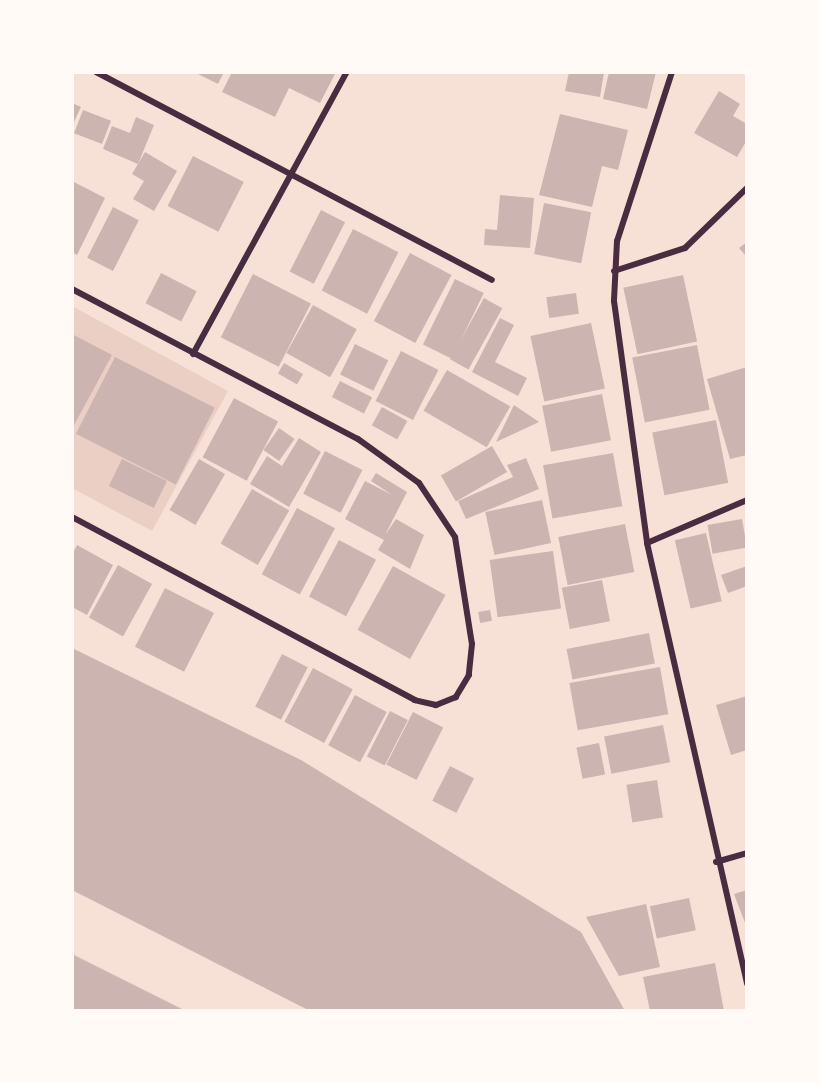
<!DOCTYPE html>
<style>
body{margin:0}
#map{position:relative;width:819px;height:1083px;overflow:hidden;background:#f7e1d7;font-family:Literata,serif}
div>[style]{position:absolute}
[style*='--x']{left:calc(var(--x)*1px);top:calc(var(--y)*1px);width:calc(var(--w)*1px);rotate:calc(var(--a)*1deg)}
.green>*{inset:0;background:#ebcfc5}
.building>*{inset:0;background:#ccb4b1;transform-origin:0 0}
.minor>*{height:6px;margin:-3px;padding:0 3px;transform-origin:3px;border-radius:3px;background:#4a2c40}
span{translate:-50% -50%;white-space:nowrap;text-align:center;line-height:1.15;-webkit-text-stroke:4.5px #fffaf5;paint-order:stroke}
.frame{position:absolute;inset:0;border:74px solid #fffaf5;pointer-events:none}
</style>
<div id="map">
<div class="green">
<i style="clip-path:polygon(72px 306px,228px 391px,152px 531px,72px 488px)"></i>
</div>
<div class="building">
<i style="clip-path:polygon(194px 72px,224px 72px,218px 84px)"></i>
<i style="clip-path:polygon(232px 72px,336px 72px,320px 103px,289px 88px,275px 117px,222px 92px)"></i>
<i style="clip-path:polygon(569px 72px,604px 72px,600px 97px,565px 91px)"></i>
<i style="clip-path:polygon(609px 72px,656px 72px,647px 109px,603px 99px)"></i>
<i style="clip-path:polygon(719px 91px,740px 104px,733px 116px,747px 124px,747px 140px,737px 157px,694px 133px)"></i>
<i style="clip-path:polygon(72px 103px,81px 107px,72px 126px)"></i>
<i style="left:83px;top:110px;width:30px;height:25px;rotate:21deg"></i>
<i style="clip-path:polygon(560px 114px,628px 130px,618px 170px,602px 166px,592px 207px,539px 195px)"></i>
<i style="clip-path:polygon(136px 117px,154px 125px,138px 164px,103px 149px,112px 126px,130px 133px)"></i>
<i style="clip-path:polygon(145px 152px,177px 171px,154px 211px,133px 199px,144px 181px,132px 174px)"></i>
<i style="left:193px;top:156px;width:57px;height:56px;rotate:27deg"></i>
<i style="clip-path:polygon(72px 181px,105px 198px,77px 255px,72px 252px)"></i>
<i style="clip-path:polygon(500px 195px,534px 198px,530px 248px,484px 245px,485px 229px,497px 230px)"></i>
<i style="left:544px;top:203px;width:48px;height:52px;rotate:11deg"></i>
<i style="left:113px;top:207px;width:29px;height:57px;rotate:27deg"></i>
<i style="left:321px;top:210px;width:27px;height:69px;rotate:27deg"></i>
<i style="left:353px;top:229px;width:51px;height:69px;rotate:27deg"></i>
<i style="clip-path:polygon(747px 242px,747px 257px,739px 248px)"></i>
<i style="left:410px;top:253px;width:47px;height:77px;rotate:28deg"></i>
<i style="left:161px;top:273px;width:40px;height:34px;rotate:27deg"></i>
<i style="left:253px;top:274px;width:65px;height:71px;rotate:27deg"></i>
<i style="left:683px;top:275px;width:68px;height:61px;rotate:78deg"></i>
<i style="left:455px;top:279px;width:32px;height:73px;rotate:26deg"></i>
<i style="left:576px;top:293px;width:21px;height:30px;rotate:82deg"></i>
<i style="left:484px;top:298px;width:21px;height:70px;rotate:29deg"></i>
<i style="left:313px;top:305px;width:50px;height:55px;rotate:29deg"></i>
<i style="clip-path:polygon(500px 318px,514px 325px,495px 362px,527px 378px,518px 396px,472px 372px)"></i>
<i style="left:591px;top:323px;width:67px;height:62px;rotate:78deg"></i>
<i style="clip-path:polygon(72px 334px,112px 355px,72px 429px)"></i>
<i style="left:355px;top:344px;width:37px;height:34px;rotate:26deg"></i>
<i style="left:697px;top:345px;width:66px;height:66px;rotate:79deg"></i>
<i style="left:401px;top:351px;width:42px;height:56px;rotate:27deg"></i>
<i style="left:115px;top:357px;width:112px;height:86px;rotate:27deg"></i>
<i style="left:284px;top:363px;width:22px;height:12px;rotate:30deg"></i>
<i style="clip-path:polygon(747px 367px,747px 455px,730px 459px,707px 379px)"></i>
<i style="left:447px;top:370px;width:73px;height:47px;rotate:30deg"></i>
<i style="left:340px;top:381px;width:36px;height:18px;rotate:27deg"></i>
<i style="left:602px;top:394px;width:47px;height:61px;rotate:79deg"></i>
<i style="left:234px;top:398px;width:50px;height:67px;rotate:28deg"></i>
<i style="clip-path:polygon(514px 405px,539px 422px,496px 442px)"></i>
<i style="left:382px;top:407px;width:29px;height:21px;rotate:29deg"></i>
<i style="left:716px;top:420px;width:64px;height:65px;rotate:79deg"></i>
<i style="left:279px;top:428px;width:19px;height:27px;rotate:35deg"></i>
<i style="clip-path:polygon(299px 438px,321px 452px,289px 507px,250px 484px,267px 456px,282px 466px)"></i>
<i style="left:492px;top:446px;width:30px;height:59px;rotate:60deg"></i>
<i style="left:325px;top:451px;width:42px;height:48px;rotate:27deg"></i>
<i style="left:613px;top:453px;width:54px;height:71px;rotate:80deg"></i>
<i style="clip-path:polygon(526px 458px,539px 489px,466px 519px,458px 501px,513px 477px,507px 465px)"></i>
<i style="left:122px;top:459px;width:50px;height:30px;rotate:26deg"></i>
<i style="left:199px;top:459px;width:30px;height:59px;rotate:30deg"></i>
<i style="clip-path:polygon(376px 473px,407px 492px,385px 535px,396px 519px,424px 535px,410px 569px,378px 550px,384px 540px,345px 519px,365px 481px,392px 495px,371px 481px)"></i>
<i style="left:252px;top:489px;width:43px;height:63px;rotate:30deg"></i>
<i style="left:542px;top:500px;width:44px;height:58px;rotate:78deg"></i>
<i style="left:297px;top:508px;width:43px;height:75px;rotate:28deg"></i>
<i style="left:742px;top:519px;width:29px;height:35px;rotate:80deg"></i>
<i style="left:625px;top:524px;width:49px;height:68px;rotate:79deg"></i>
<i style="left:706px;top:533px;width:70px;height:32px;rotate:77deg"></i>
<i style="left:339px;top:540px;width:42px;height:64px;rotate:28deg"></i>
<i style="clip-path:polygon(77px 545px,113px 565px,87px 615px,72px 607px,72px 555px)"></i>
<i style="left:553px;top:551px;width:58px;height:64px;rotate:82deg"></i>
<i style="left:118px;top:565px;width:39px;height:60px;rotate:29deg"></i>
<i style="left:393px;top:566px;width:60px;height:73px;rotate:29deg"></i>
<i style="clip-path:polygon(747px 566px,747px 586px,728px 593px,721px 575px)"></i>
<i style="left:602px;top:580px;width:42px;height:41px;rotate:79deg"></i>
<i style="left:165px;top:588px;width:55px;height:66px;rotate:27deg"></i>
<i style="left:490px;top:610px;width:11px;height:12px;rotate:80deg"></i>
<i style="left:649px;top:633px;width:31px;height:84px;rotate:79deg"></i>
<i style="clip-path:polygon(72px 648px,301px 760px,581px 932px,625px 1011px,310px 1011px,72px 890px)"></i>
<i style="left:282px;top:654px;width:29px;height:59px;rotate:27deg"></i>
<i style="left:660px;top:667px;width:48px;height:92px;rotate:80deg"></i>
<i style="left:313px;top:668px;width:45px;height:61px;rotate:28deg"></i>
<i style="left:355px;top:695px;width:36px;height:57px;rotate:28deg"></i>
<i style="clip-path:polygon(747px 696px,747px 750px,731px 755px,716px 705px)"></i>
<i style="left:390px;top:711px;width:20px;height:51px;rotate:27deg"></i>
<i style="left:413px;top:712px;width:34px;height:59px;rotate:27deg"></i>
<i style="left:663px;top:725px;width:38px;height:60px;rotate:79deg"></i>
<i style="left:599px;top:743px;width:32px;height:23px;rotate:79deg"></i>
<i style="left:450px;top:766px;width:27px;height:39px;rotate:27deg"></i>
<i style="left:657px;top:780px;width:38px;height:31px;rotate:81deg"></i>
<i style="clip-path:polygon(747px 890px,747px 928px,734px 894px)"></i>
<i style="left:689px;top:898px;width:33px;height:40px;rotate:78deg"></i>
<i style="clip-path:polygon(646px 904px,660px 967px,619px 976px,586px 917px)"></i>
<i style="clip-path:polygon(72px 954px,186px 1011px,72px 1011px)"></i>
<i style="clip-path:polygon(715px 963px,724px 1011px,650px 1011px,643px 977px)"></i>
</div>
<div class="minor">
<i style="--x:96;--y:72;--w:447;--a:27.7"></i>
<i style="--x:672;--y:72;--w:178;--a:108"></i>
<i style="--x:617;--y:241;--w:60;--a:92.9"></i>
<i style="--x:614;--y:301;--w:244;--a:82.2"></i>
<i style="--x:647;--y:543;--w:452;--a:77.2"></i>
<i style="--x:614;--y:271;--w:75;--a:-17.9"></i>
<i style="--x:685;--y:248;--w:86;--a:-44.1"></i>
<i style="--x:72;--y:289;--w:323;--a:27.7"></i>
<i style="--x:358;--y:439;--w:75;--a:35.8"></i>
<i style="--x:419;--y:483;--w:65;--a:56.3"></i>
<i style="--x:455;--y:537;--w:108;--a:81"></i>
<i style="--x:472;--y:644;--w:31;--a:96"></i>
<i style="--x:469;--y:675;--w:26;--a:121"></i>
<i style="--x:456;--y:697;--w:22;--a:158"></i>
<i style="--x:436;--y:705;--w:22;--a:-167"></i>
<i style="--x:415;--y:700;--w:389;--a:-151.9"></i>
<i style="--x:193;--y:354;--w:321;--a:-61.4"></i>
<i style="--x:647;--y:543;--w:109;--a:-23.3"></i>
<i style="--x:716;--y:862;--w:32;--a:-16"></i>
</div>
<div class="frame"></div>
</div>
